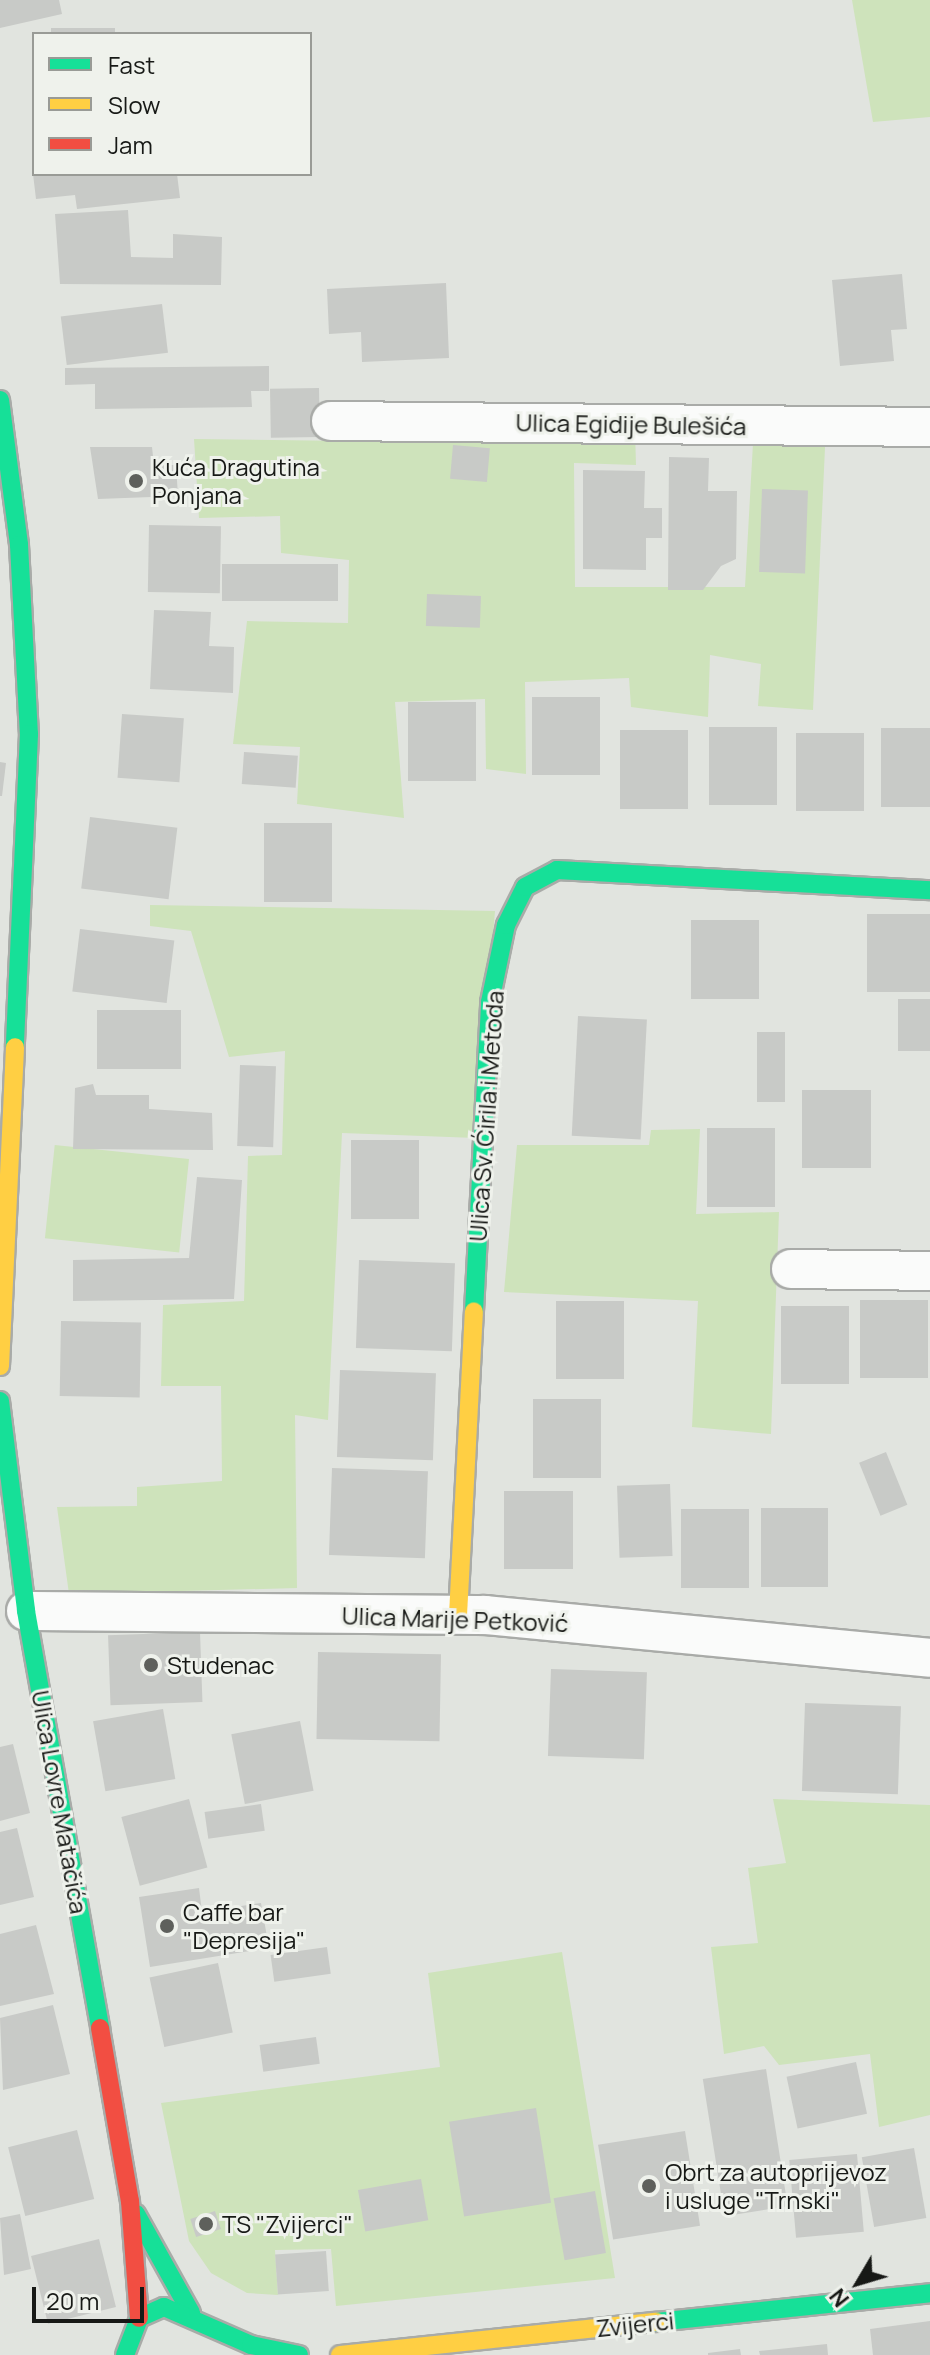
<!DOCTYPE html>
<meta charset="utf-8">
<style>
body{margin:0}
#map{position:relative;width:930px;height:2355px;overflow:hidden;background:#e1e4df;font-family:Manrope,sans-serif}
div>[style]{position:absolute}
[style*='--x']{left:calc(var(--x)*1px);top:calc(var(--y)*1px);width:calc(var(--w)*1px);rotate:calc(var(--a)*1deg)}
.green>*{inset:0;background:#cee3bb;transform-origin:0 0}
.building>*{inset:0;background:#c8cac7;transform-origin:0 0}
.roads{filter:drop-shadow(2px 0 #a9aba8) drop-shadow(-2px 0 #a9aba8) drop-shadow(0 2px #a9aba8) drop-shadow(0 -2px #a9aba8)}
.street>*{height:38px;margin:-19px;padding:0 19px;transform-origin:19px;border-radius:19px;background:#fafbfa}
.fast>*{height:18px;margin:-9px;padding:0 9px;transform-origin:9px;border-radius:9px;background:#16e098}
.slow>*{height:18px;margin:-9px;padding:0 9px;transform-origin:9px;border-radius:9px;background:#ffcf43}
.jam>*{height:18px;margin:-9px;padding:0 9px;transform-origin:9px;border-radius:9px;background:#f24e42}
.dots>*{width:22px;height:22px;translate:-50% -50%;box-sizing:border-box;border:4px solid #eff2ec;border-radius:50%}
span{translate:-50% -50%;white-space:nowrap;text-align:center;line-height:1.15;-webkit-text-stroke:6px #eff2ec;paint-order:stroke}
.street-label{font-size:24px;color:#171916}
.poi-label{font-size:24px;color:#171916}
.left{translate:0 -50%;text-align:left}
.legend{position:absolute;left:32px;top:32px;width:280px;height:144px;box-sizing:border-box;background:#eff2ec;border:2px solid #999b96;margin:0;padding:10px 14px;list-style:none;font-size:24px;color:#171916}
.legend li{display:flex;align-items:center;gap:16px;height:40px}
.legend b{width:40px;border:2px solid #999b96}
.north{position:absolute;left:818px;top:2243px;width:80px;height:80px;-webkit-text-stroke:6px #eff2ec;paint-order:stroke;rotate:232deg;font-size:22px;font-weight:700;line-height:32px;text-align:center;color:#171916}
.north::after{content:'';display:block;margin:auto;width:28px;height:36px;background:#171916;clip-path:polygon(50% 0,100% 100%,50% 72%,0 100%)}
.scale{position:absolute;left:32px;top:2287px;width:112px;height:36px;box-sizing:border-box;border:4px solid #171916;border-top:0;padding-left:10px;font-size:24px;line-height:28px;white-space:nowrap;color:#171916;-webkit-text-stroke:6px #eff2ec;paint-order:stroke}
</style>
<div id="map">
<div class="green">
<i style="clip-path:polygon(852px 0,930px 0,930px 117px,873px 122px)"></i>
<i style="clip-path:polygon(754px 425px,826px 426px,813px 710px,758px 706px,761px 664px,710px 655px,708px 717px,631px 707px,629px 678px,525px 682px,526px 774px,486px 769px,485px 699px,395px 702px,404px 818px,297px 804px,300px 747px,233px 744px,247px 621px,348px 623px,349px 560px,281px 553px,280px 516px,199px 518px,194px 439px,499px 443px,497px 429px,635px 430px,636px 465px,574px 463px,575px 587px,745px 587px)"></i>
<i style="clip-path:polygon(150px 905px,495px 911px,476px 1138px,342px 1133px,328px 1420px,295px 1415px,297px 1588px,69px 1594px,57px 1507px,137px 1506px,137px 1487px,222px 1481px,221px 1386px,161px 1386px,163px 1305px,244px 1301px,248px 1156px,282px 1155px,285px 1051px,229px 1057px,191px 931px,150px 926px)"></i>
<i style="clip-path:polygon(700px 1129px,696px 1214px,779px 1212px,771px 1434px,692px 1427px,698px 1301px,504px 1292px,517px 1145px,649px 1145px,651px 1130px)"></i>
<i style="left:189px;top:1159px;width:94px;height:135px;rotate:96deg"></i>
<i style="clip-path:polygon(773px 1799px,930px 1805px,930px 2115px,879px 2127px,870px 2054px,779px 2065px,764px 2046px,724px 2054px,711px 1947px,758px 1943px,748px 1868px,786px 1863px)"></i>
<i style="clip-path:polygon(562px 1952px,615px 2278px,336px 2306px,331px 2249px,275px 2250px,278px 2295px,247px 2293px,211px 2273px,189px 2241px,161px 2103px,440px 2067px,428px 1973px)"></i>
</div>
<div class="building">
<i style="clip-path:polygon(0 0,59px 0,62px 14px,0 28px)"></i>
<i style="left:51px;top:28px;width:64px;height:6px"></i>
<i style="clip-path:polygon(33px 174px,177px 174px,180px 198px,77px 209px,75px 195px,36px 199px)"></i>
<i style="clip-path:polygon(128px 210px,131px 257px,173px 258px,173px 234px,222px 237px,221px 285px,60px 284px,55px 214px)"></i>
<i style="clip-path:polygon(902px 274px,907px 329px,891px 330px,894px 361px,840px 366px,832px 280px)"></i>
<i style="clip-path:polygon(446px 283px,449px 358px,362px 362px,361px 332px,329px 334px,327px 289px)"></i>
<i style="left:162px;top:304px;width:49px;height:102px;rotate:83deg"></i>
<i style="clip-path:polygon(269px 366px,269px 391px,251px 391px,252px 407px,95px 409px,95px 384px,65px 385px,65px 368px)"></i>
<i style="left:319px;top:388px;width:49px;height:49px;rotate:89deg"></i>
<i style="left:453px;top:445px;width:37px;height:34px;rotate:5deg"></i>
<i style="clip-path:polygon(90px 447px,152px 447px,154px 465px,176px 465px,178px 496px,98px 499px)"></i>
<i style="clip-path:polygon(669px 457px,709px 458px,708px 491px,737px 491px,736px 559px,721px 566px,703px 590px,668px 590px)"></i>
<i style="clip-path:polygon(583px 470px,645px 471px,644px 508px,662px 508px,662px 538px,646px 538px,646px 570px,583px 569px)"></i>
<i style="left:762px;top:489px;width:46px;height:83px;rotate:2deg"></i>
<i style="left:149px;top:525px;width:72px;height:67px;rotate:1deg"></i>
<i style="left:222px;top:564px;width:116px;height:37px"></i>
<i style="left:427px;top:594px;width:54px;height:32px;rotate:2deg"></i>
<i style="clip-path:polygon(154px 610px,211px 612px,209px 646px,234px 647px,233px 693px,150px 689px)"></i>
<i style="left:532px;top:697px;width:68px;height:78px"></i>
<i style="left:408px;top:702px;width:68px;height:79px"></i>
<i style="left:122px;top:714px;width:62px;height:64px;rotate:4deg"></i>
<i style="left:709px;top:727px;width:68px;height:78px"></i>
<i style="left:881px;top:728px;width:49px;height:79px"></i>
<i style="left:688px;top:730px;width:79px;height:68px;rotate:90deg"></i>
<i style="left:796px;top:733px;width:68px;height:78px"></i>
<i style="left:244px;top:752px;width:54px;height:32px;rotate:4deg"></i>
<i style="clip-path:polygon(0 762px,6px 763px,2px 796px,0 796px)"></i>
<i style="left:90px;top:817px;width:88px;height:72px;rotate:7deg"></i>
<i style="left:332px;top:823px;width:79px;height:68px;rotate:90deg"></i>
<i style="left:867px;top:914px;width:63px;height:78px"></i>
<i style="left:759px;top:920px;width:79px;height:68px;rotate:90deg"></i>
<i style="left:80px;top:929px;width:95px;height:63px;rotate:7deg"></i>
<i style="left:930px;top:999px;width:52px;height:32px;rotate:90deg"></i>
<i style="left:97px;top:1010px;width:84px;height:59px"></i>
<i style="left:578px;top:1016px;width:69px;height:120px;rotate:3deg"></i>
<i style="left:757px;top:1032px;width:28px;height:70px"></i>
<i style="left:240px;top:1065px;width:36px;height:81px;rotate:2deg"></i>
<i style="clip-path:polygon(93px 1084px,96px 1095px,149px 1095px,149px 1109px,212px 1113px,213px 1150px,73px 1149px,75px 1088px)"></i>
<i style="left:802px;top:1090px;width:69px;height:78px"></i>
<i style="left:707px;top:1128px;width:68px;height:79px"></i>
<i style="left:351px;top:1140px;width:68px;height:79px"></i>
<i style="clip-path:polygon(197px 1177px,242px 1180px,234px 1299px,73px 1301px,73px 1260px,189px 1258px)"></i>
<i style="left:359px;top:1260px;width:96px;height:88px;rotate:2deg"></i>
<i style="left:860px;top:1300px;width:68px;height:78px"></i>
<i style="left:556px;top:1301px;width:68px;height:78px"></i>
<i style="left:781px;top:1306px;width:68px;height:78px"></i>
<i style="left:61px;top:1321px;width:80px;height:75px;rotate:1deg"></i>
<i style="left:340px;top:1370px;width:96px;height:87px;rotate:2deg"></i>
<i style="left:533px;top:1399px;width:68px;height:79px"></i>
<i style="left:886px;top:1452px;width:57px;height:29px;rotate:68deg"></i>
<i style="left:332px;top:1468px;width:96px;height:87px;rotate:2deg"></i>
<i style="left:670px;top:1484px;width:72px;height:53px;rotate:88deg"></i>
<i style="left:504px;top:1491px;width:69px;height:78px"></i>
<i style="left:761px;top:1508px;width:67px;height:79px"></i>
<i style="left:749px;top:1509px;width:79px;height:68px;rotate:90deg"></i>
<i style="left:200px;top:1632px;width:70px;height:92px;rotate:88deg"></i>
<i style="left:318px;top:1652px;width:123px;height:87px;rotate:1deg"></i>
<i style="left:551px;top:1669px;width:96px;height:87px;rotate:2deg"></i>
<i style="left:805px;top:1703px;width:96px;height:88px;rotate:2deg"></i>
<i style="left:163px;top:1709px;width:71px;height:71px;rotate:80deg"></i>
<i style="left:300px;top:1721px;width:71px;height:70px;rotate:79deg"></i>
<i style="clip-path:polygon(13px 1744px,30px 1813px,0 1821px,0 1747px)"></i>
<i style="left:189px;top:1799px;width:71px;height:70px;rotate:75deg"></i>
<i style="left:261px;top:1804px;width:27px;height:57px;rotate:82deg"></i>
<i style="clip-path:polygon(17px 1828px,34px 1897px,0 1905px,0 1832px)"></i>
<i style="clip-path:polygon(199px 1888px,202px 1912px,261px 1903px,269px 1948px,150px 1967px,139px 1897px)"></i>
<i style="clip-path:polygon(36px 1925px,54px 1994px,0 2006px,0 1934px)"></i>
<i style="left:327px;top:1947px;width:27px;height:57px;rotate:82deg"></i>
<i style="left:218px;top:1963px;width:71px;height:70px;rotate:78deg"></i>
<i style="clip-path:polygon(53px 2005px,70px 2074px,3px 2090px,0 2018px)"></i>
<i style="left:316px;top:2037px;width:27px;height:57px;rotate:82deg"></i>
<i style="left:856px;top:2062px;width:53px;height:71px;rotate:78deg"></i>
<i style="left:766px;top:2069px;width:139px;height:64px;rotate:81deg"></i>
<i style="left:536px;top:2108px;width:96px;height:88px;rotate:81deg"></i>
<i style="left:77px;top:2130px;width:71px;height:71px;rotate:76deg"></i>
<i style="left:685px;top:2131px;width:96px;height:88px;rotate:81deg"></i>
<i style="left:914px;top:2148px;width:71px;height:53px;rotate:80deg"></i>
<i style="left:857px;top:2154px;width:78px;height:68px;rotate:85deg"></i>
<i style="left:421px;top:2179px;width:42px;height:64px;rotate:80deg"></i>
<i style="left:595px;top:2191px;width:63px;height:42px;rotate:80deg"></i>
<i style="left:215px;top:2211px;width:19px;height:26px;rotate:72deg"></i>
<i style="clip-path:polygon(20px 2214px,31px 2269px,4px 2275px,0 2218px)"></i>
<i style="left:99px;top:2239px;width:70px;height:70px;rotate:76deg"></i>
<i style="left:326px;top:2251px;width:40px;height:51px;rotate:86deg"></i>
<i style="clip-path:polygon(930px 2321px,930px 2355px,873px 2355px,870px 2329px)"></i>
<i style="clip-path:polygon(827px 2344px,828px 2355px,760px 2355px,759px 2351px)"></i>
<i style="clip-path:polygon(740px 2349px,741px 2355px,708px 2355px,708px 2353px)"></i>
</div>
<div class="roads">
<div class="street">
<i style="--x:331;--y:421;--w:599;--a:0.57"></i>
<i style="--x:791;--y:1269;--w:139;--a:0.8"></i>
<i style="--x:26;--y:1611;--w:459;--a:0.5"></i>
<i style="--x:485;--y:1615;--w:447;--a:5.5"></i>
</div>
<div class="fast">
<i style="--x:0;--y:400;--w:146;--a:82.5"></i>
<i style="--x:19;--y:545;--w:189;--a:87"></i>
<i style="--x:29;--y:734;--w:313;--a:92.6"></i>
<i style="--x:474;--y:1311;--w:309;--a:-87"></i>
<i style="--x:490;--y:1002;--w:79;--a:-78.3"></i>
<i style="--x:506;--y:925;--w:42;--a:-63.4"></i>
<i style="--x:525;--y:887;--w:36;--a:-28"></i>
<i style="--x:557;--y:870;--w:374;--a:3.1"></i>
<i style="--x:0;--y:1401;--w:212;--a:82.9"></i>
<i style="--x:26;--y:1611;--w:424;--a:79.9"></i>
<i style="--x:136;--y:2214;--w:113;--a:60.9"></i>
<i style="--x:656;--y:2322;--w:276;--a:-6"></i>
<i style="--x:125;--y:2355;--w:40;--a:-69"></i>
<i style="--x:139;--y:2318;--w:27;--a:-24"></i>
<i style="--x:164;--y:2307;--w:95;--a:23.6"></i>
<i style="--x:251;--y:2345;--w:49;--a:11.8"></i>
</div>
<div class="slow">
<i style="--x:0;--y:1366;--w:319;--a:-87.3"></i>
<i style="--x:458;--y:1615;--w:304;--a:-87"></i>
<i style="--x:340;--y:2355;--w:318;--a:-6"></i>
</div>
<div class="jam">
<i style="--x:100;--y:2028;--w:176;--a:80.2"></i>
<i style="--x:130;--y:2201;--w:117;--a:85.6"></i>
</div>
</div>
<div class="dots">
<i style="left:136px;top:481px;background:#5e605c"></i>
<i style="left:151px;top:1665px;background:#5e605c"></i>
<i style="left:167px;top:1926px;background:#5e605c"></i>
<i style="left:649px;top:2186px;background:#5e605c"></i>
<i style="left:206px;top:2224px;background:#5e605c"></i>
</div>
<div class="street-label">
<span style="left:631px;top:424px;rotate:1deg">Ulica Egidije Bulešića</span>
<span style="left:486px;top:1116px;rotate:-86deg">Ulica Sv. Ćirila i Metoda</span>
<span style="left:455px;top:1619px;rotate:2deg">Ulica Marije Petković</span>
<span style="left:60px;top:1802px;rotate:80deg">Ulica Lovre Matačića</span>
<span style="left:635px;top:2324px;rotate:-6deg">Zvijerci</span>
</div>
<div class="poi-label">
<span class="left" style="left:152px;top:481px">Kuća Dragutina<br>Ponjana</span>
<span class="left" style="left:167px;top:1665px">Studenac</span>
<span class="left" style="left:183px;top:1926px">Caffe bar<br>"Depresija"</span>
<span class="left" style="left:665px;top:2186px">Obrt za autoprijevoz<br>i usluge "Trnski"</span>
<span class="left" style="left:222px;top:2224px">TS "Zvijerci"</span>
</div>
<ul class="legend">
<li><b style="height:10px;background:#16e098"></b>Fast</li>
<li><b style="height:10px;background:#ffcf43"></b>Slow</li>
<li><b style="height:10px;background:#f24e42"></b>Jam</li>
</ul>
<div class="north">N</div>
<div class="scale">20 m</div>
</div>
